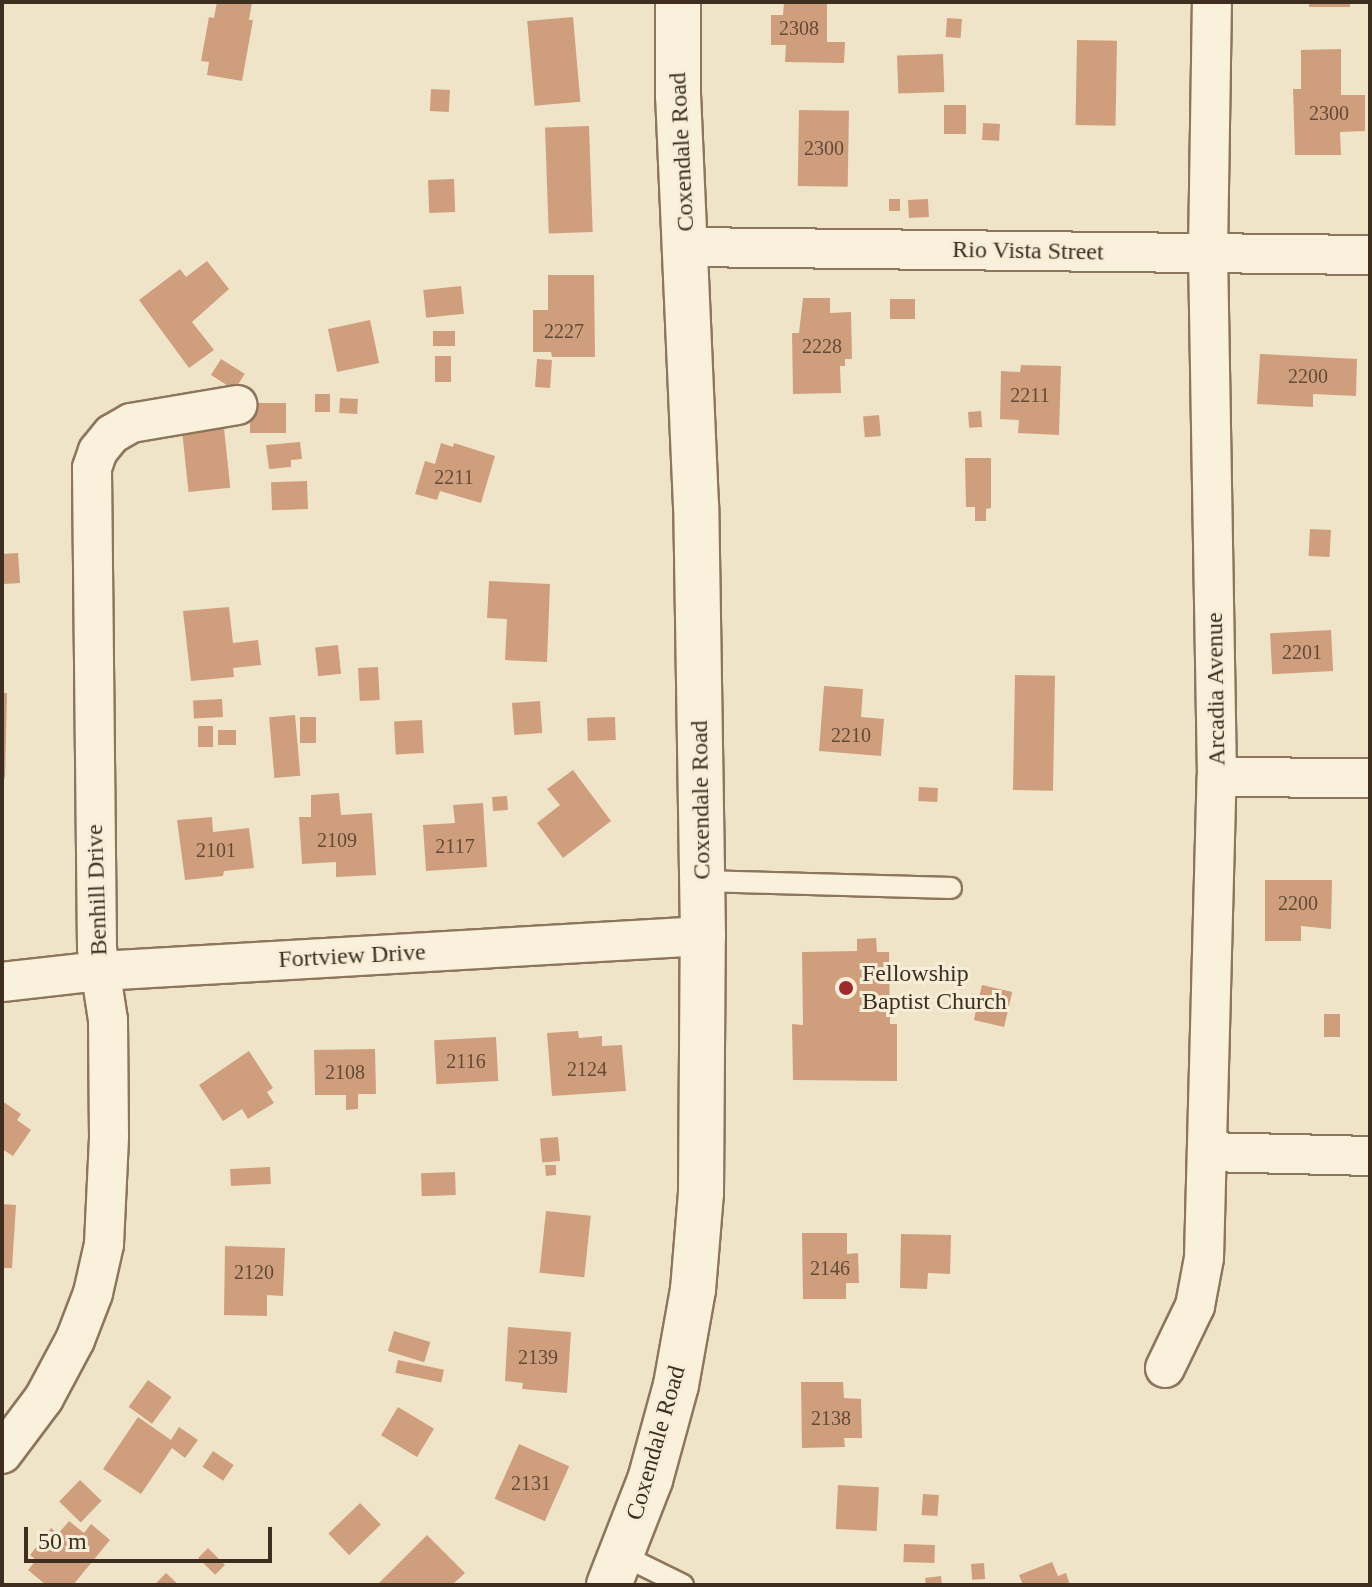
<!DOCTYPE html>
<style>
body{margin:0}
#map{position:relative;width:1372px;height:1587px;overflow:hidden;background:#f0e4c8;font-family:Georgia,serif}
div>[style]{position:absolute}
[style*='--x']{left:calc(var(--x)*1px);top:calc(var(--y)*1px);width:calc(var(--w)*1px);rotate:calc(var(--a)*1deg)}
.building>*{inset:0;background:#cf9f7d;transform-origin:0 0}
.roads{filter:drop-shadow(2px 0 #8d765c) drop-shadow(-2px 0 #8d765c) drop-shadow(0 2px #8d765c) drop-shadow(0 -2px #8d765c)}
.service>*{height:20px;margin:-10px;padding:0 10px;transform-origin:10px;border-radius:10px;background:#faf1dc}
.minor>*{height:38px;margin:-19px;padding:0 19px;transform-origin:19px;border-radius:19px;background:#faf1dc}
.tertiary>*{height:44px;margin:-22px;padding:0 22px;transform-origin:22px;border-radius:22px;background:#faf1dc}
.dots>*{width:22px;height:22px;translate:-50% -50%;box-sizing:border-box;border:4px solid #f7eed8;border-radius:50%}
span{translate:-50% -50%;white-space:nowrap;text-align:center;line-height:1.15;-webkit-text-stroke:6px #f7eed8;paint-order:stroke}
.number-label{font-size:20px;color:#624a37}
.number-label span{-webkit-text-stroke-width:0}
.street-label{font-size:24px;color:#3d2e20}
.poi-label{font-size:24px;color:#3d2e20}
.left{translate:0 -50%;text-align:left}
.frame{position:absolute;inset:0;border:4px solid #3d2e20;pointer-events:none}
.scale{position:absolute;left:24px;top:1527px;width:248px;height:36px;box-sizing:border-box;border:4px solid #3d2e20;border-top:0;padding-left:10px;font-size:24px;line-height:28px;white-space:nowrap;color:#3d2e20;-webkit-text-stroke:6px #f7eed8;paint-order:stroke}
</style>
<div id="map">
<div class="building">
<i style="clip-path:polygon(217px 2px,252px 2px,249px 20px,253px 20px,242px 81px,207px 75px,209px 62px,201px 61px,209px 17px,214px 18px)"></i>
<i style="clip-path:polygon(784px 2px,827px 2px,827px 42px,845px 42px,844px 63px,785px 62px,786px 45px,771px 45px,771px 15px,783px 15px)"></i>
<i style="left:1309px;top:2px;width:41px;height:5px"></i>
<i style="left:573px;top:17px;width:85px;height:46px;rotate:85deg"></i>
<i style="left:947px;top:18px;width:15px;height:19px;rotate:4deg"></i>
<i style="left:1077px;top:40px;width:40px;height:85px;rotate:1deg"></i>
<i style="clip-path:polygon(1341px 49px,1341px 95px,1365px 95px,1365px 131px,1340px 132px,1341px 155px,1295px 155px,1293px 89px,1301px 89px,1301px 50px)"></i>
<i style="left:943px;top:54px;width:38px;height:46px;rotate:88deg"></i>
<i style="left:431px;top:89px;width:19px;height:22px;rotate:3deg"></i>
<i style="left:944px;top:105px;width:22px;height:29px"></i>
<i style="left:799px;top:110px;width:50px;height:76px;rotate:1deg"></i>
<i style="left:983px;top:123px;width:17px;height:17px;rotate:3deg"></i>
<i style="left:589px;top:126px;width:106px;height:44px;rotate:88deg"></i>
<i style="left:454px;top:179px;width:33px;height:26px;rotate:88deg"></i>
<i style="left:889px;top:199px;width:11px;height:12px"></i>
<i style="left:928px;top:199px;width:18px;height:20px;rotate:87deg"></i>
<i style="clip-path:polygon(207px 261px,229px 289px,192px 322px,214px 350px,189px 368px,139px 300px,180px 269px,186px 277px)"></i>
<i style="clip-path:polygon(548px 275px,594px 275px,595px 357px,552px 357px,551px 352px,533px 352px,533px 310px,548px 310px)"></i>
<i style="left:461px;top:286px;width:28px;height:38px;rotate:84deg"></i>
<i style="clip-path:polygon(803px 298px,830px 298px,830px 313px,851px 312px,852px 359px,845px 359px,845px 366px,840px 366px,841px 393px,793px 394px,792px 333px,799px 333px)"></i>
<i style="left:890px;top:299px;width:25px;height:20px"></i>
<i style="left:370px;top:320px;width:44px;height:43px;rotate:78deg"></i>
<i style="left:433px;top:331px;width:22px;height:15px"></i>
<i style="clip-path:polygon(1260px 354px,1357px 359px,1356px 396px,1313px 394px,1313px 407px,1257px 404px)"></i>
<i style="left:435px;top:356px;width:16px;height:26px"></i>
<i style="left:221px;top:359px;width:28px;height:19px;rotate:32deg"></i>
<i style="left:537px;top:359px;width:15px;height:28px;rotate:4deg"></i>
<i style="clip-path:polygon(1021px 365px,1061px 366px,1059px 435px,1018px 433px,1019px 420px,1000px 419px,1001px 371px,1020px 372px)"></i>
<i style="left:315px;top:394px;width:15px;height:18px"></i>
<i style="left:340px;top:398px;width:18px;height:15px;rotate:3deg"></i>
<i style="left:250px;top:403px;width:36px;height:30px"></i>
<i style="left:981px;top:411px;width:16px;height:13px;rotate:86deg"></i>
<i style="left:879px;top:415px;width:21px;height:16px;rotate:85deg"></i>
<i style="left:224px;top:428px;width:60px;height:42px;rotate:84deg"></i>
<i style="clip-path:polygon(300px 442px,302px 459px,291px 460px,291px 467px,269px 469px,266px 445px)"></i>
<i style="clip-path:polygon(441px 443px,453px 447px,454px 443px,495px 456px,481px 503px,440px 491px,437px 500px,415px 494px,425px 461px,435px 464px)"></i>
<i style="clip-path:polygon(965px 458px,991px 458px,991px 508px,986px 509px,986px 521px,975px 521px,975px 507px,966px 507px)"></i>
<i style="left:307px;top:481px;width:28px;height:36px;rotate:88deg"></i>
<i style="left:1310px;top:529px;width:21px;height:27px;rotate:3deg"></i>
<i style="left:18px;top:553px;width:30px;height:16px;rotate:86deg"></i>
<i style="clip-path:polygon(489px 581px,550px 584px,547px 662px,505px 660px,507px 619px,487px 618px)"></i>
<i style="clip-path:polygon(229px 607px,233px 643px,258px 640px,261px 665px,233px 668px,234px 677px,191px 681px,183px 611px)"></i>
<i style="left:1331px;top:630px;width:41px;height:61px;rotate:87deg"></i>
<i style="left:338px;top:645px;width:29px;height:23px;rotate:84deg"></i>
<i style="left:378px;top:667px;width:33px;height:20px;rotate:87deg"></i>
<i style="left:1015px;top:675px;width:40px;height:115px;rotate:1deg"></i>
<i style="clip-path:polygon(824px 686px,863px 689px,861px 717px,884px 719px,881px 756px,819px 751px)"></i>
<i style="clip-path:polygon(2px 693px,7px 693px,5px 778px,2px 779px)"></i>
<i style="left:222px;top:699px;width:18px;height:29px;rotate:87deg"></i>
<i style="left:540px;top:701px;width:32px;height:28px;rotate:86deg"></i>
<i style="left:295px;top:715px;width:61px;height:26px;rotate:85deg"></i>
<i style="left:300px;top:717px;width:16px;height:26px"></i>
<i style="left:615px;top:717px;width:23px;height:28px;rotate:88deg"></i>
<i style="left:422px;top:720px;width:33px;height:28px;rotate:87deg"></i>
<i style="left:198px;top:726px;width:15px;height:21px"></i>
<i style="left:218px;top:730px;width:18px;height:15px"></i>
<i style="clip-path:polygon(573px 770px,611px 821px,563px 858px,537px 823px,560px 805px,547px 789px)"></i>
<i style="left:919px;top:787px;width:19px;height:14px;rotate:3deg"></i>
<i style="clip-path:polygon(339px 793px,341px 815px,372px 813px,376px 875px,336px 877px,336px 862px,302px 864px,299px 817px,311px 817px,311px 795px)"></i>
<i style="left:507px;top:796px;width:14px;height:15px;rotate:86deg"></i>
<i style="clip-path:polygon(483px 803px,487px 867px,426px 871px,423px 825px,455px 823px,453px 805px)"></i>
<i style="clip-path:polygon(212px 817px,213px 832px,249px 828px,254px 868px,224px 871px,223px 876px,185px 880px,177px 820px)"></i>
<i style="clip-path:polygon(1265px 880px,1332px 880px,1331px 929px,1301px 926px,1301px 941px,1265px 941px)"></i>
<i style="clip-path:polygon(876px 938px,877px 952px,889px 952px,890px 1024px,897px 1024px,897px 1081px,793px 1080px,792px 1024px,803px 1025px,802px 952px,857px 951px,857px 939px)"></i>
<i style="left:982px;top:985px;width:31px;height:36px;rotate:13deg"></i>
<i style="left:1340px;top:1014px;width:23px;height:16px;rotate:90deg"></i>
<i style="clip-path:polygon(578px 1031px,579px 1038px,602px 1036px,602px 1046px,622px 1045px,626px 1091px,552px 1096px,547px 1033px)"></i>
<i style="left:496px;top:1037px;width:44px;height:62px;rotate:87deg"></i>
<i style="clip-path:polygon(375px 1049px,376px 1094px,358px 1094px,358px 1109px,346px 1110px,346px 1095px,315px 1095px,314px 1050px)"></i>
<i style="clip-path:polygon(249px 1051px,273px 1088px,267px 1092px,274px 1103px,248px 1119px,242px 1109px,223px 1121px,199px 1085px)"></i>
<i style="clip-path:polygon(2px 1101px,21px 1114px,17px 1120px,31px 1130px,13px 1156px,2px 1149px)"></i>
<i style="left:558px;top:1137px;width:24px;height:18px;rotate:85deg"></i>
<i style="clip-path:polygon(545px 1165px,556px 1165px,556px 1175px,546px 1176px)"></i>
<i style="left:270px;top:1167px;width:17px;height:40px;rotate:87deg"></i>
<i style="left:455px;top:1172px;width:23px;height:34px;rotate:88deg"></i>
<i style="clip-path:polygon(2px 1204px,16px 1205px,12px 1268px,2px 1268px)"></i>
<i style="left:546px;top:1211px;width:45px;height:62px;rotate:6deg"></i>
<i style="clip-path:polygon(802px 1233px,847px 1233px,847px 1254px,858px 1253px,859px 1283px,846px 1283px,846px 1299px,803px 1299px)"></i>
<i style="clip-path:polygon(901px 1234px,951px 1235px,950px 1274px,928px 1273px,927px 1289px,900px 1288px)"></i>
<i style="clip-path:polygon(225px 1246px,285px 1248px,283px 1296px,267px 1295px,267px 1316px,224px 1315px)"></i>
<i style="clip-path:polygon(508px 1327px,571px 1332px,567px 1393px,522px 1389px,523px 1383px,505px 1381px)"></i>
<i style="left:394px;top:1331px;width:38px;height:21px;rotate:17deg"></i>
<i style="left:398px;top:1360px;width:47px;height:13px;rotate:12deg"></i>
<i style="left:148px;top:1380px;width:29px;height:33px;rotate:36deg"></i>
<i style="clip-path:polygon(801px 1382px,843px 1382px,844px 1398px,861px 1399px,862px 1438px,844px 1438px,845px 1447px,802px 1448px)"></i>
<i style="left:398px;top:1407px;width:42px;height:33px;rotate:31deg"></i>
<i style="clip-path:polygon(138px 1417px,171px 1440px,179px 1427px,198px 1440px,185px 1458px,172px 1448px,141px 1494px,103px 1469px)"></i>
<i style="left:519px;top:1444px;width:55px;height:60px;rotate:24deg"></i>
<i style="left:213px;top:1451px;width:25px;height:19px;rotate:34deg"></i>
<i style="left:80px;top:1480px;width:30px;height:30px;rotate:44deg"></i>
<i style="left:838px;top:1485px;width:41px;height:44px;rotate:3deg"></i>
<i style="left:923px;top:1494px;width:16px;height:21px;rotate:4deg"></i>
<i style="left:360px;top:1503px;width:30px;height:44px;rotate:46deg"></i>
<i style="clip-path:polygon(69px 1521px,84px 1533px,91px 1524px,110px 1540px,73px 1585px,46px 1585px,28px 1570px,36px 1560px,30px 1555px,51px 1528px,58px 1534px)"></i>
<i style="clip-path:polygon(427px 1535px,465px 1573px,452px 1585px,377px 1585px)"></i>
<i style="left:904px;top:1544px;width:31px;height:18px;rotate:2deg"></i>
<i style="left:208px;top:1548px;width:24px;height:14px;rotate:45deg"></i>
<i style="clip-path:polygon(1052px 1562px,1058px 1576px,1066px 1573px,1070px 1585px,1023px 1585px,1019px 1575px)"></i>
<i style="left:984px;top:1563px;width:16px;height:13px;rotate:86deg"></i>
<i style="clip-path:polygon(166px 1573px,179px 1585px,154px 1585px)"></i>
<i style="clip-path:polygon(941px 1576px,942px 1585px,926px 1585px,925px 1578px)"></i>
</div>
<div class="roads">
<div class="service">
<i style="--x:702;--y:881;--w:249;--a:1.6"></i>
<i style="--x:622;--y:1555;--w:68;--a:26.2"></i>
</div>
<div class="minor">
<i style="--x:686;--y:247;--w:684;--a:0.67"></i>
<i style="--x:1217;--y:777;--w:153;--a:0.4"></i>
<i style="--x:2;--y:982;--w:99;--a:-6.4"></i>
<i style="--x:100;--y:971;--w:604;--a:-3.32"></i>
<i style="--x:1207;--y:1152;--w:163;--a:1.4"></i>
<i style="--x:1165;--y:1368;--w:69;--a:-64.2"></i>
<i style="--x:1195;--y:1306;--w:49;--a:-79.4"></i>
<i style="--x:1204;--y:1258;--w:481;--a:-88.5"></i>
<i style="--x:1217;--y:777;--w:524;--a:-90.98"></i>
<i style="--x:1208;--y:253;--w:251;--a:-89.1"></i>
<i style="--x:2;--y:1454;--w:70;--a:-53.1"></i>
<i style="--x:44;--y:1398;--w:66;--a:-61.9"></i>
<i style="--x:75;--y:1340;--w:50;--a:-69"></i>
<i style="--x:93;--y:1293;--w:50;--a:-77.3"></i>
<i style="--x:104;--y:1244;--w:108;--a:-87.3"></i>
<i style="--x:109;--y:1136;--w:116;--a:-90.5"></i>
<i style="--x:108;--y:1020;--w:73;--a:-98.7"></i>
<i style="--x:97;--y:948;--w:480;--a:-90.6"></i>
<i style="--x:92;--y:468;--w:18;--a:-71"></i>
<i style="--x:98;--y:451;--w:22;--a:-51"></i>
<i style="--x:112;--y:434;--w:22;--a:-30"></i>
<i style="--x:131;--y:423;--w:108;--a:-9.6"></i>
</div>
<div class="tertiary">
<i style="--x:609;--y:1585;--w:113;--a:-68.7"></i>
<i style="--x:650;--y:1480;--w:98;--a:-74.7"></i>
<i style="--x:676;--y:1385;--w:97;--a:-79.9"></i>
<i style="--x:693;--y:1290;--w:97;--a:-85.3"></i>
<i style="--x:701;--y:1193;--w:257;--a:-89.6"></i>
<i style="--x:703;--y:936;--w:430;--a:-90.9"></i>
<i style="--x:696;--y:506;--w:410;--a:-92.5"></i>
<i style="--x:678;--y:96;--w:94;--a:-90"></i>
</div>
</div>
<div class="dots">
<i style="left:846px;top:988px;background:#9e2a2b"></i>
</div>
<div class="number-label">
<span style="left:799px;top:28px">2308</span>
<span style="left:1329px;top:113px">2300</span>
<span style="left:824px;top:148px">2300</span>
<span style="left:564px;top:331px">2227</span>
<span style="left:822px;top:346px">2228</span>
<span style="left:1308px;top:376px">2200</span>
<span style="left:1030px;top:395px">2211</span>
<span style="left:454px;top:477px">2211</span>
<span style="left:1302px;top:652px">2201</span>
<span style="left:851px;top:735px">2210</span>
<span style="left:337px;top:840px">2109</span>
<span style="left:455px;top:846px">2117</span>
<span style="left:216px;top:850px">2101</span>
<span style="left:1298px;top:903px">2200</span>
<span style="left:466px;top:1061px">2116</span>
<span style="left:587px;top:1069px">2124</span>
<span style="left:345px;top:1072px">2108</span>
<span style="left:830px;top:1268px">2146</span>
<span style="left:254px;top:1272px">2120</span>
<span style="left:538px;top:1357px">2139</span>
<span style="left:831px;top:1418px">2138</span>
<span style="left:531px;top:1483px">2131</span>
</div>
<div class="street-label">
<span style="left:682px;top:152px;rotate:-93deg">Coxendale Road</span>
<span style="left:1028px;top:251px;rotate:1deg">Rio Vista Street</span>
<span style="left:1216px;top:689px;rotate:-91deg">Arcadia Avenue</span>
<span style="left:701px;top:800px;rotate:-91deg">Coxendale Road</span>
<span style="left:97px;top:890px;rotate:-92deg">Benhill Drive</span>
<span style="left:352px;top:956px;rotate:-3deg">Fortview Drive</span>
<span style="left:656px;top:1443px;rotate:-74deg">Coxendale Road</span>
</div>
<div class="poi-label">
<span class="left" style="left:862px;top:988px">Fellowship<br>Baptist Church</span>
</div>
<div class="frame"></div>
<div class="scale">50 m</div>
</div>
